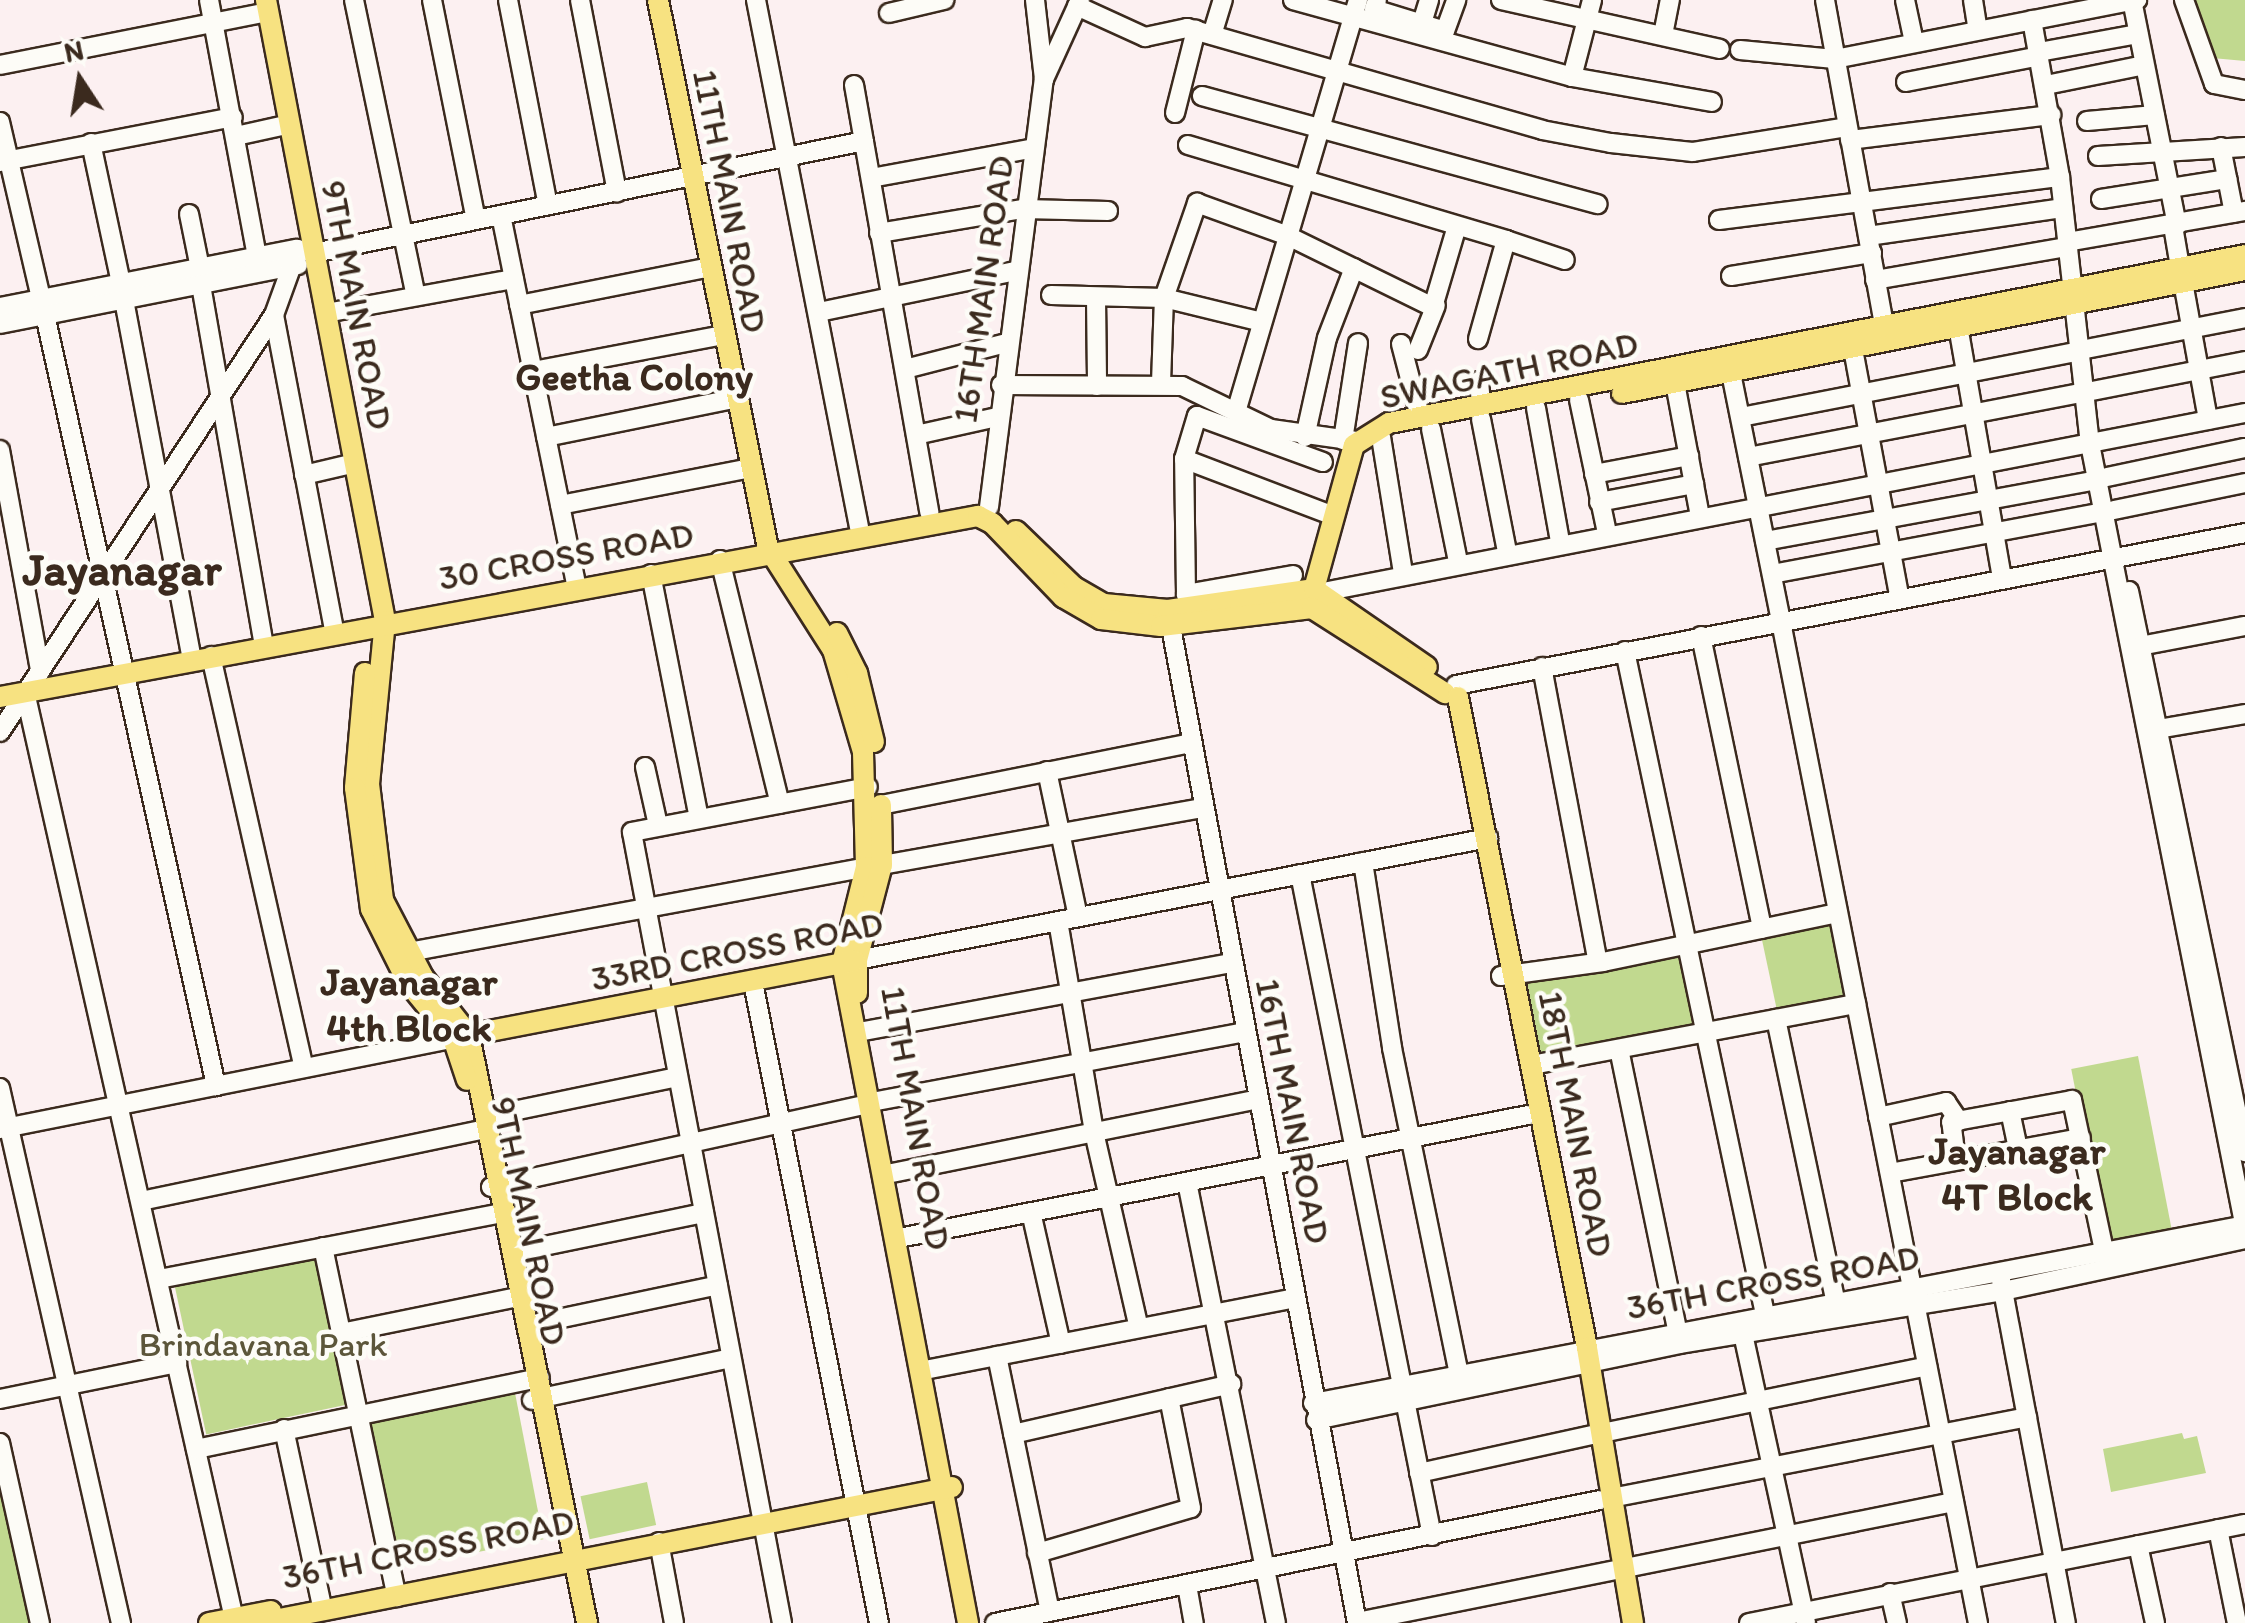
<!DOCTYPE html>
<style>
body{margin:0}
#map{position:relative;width:2245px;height:1623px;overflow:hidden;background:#fcf0f1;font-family:Itim,sans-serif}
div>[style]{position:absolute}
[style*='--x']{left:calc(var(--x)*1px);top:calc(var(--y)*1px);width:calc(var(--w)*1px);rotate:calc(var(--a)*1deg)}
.green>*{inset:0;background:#c1d98f;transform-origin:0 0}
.roads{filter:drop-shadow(2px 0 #3b2a1e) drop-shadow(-2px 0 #3b2a1e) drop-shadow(0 2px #3b2a1e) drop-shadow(0 -2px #3b2a1e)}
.minor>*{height:18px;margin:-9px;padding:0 9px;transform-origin:9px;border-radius:9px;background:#fdfcf7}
.major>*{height:20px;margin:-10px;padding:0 10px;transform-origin:10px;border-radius:10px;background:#f7e281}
span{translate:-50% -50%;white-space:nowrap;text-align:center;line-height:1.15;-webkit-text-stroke:9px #fdfcf7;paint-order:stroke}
.street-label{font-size:35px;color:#3b2a1e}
.park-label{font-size:35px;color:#5c563a}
.neighbourhood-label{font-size:38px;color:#3b2a1e;font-weight:700}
.quarter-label{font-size:40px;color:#3b2a1e;font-weight:700}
.district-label{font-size:45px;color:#3b2a1e;font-weight:700}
.north{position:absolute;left:30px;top:30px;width:100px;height:100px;-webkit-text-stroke:8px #fdfcf7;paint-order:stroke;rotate:348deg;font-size:28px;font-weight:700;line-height:40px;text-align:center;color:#3b2a1e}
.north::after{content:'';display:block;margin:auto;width:35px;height:45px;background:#3b2a1e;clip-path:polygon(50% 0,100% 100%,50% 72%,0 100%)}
</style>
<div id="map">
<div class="green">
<i style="clip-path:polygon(2174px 0,2245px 0,2245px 61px,2212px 58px)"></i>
<i style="left:1834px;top:918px;width:83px;height:75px;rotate:78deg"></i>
<i style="left:1683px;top:950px;width:79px;height:169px;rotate:78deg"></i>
<i style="left:2138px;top:1056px;width:181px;height:68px;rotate:79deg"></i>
<i style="left:319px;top:1253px;width:154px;height:148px;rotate:78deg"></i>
<i style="left:515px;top:1393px;width:149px;height:149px;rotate:79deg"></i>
<i style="clip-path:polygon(2182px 1433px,2184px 1439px,2197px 1436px,2206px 1473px,2111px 1492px,2103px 1449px)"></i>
<i style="left:647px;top:1482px;width:44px;height:68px;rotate:78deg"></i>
<i style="clip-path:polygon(0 1484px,31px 1623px,0 1623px)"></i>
</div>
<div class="roads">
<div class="minor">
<i style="--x:209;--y:0;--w:260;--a:79.4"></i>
<i style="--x:354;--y:0;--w:302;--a:78.2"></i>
<i style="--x:432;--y:0;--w:224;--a:78.7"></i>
<i style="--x:508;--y:0;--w:209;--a:79"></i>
<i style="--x:580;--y:0;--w:196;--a:79.1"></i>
<i style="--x:756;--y:0;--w:537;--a:78.94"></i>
<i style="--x:1035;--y:0;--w:80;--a:83.5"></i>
<i style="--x:1293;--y:0;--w:289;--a:15.4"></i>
<i style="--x:1572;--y:77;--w:142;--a:10.1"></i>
<i style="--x:1377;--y:0;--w:9;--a:108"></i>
<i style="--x:1374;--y:9;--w:74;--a:17.2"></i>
<i style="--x:1445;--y:31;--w:33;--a:-70"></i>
<i style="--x:1501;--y:0;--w:224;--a:12.6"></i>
<i style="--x:1825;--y:0;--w:342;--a:79.7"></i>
<i style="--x:1905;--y:0;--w:43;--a:77.9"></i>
<i style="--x:1973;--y:0;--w:30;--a:81"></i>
<i style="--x:2132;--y:0;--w:230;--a:78.7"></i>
<i style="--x:2184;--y:0;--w:89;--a:70.3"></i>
<i style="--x:2214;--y:84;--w:32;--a:11"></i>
<i style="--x:1077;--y:6;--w:75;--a:24.5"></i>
<i style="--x:1145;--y:37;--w:43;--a:-12.1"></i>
<i style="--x:1187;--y:28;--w:369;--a:16"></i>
<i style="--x:1542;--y:130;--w:70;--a:10.7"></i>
<i style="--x:1611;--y:143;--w:82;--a:6.3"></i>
<i style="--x:1693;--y:152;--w:156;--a:-9.2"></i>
<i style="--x:889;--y:13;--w:57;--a:-13.3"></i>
<i style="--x:2032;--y:20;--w:159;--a:79.9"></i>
<i style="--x:2060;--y:177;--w:269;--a:83.6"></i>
<i style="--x:2090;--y:444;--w:799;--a:78.82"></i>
<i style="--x:1422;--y:23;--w:24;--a:-73"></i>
<i style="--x:1212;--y:35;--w:37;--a:-73"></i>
<i style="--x:1663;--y:35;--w:36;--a:-79"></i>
<i style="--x:1740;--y:50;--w:95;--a:5.4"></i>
<i style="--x:1835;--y:59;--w:308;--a:-11.1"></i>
<i style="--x:2039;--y:52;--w:101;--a:-10.3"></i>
<i style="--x:0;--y:65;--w:273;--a:-11.2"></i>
<i style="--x:1572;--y:77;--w:80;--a:-75.4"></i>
<i style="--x:1906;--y:82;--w:136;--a:-11"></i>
<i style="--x:854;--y:85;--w:434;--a:80"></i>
<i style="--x:2046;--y:85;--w:100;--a:-11.5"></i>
<i style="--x:1202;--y:96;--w:410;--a:15.3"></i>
<i style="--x:1175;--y:113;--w:86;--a:-75.8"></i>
<i style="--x:2087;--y:121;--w:68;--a:-5"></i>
<i style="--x:0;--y:122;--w:181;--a:76.9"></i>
<i style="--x:236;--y:136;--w:55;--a:-12.5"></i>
<i style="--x:1850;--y:140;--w:203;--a:-7.1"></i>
<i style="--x:91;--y:143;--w:143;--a:77.9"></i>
<i style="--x:1188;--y:145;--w:332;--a:16.6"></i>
<i style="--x:1506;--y:240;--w:103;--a:105.8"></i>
<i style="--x:2221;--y:147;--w:67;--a:78.9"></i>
<i style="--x:2098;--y:156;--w:147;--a:-3.5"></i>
<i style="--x:0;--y:162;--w:237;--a:-10.9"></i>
<i style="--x:871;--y:178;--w:166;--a:-10.4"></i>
<i style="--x:2101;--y:199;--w:128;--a:-9"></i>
<i style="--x:189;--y:214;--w:55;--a:78.5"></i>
<i style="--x:501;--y:215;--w:382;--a:78.5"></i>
<i style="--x:1719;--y:220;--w:344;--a:-7.2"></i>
<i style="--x:2173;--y:226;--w:42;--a:80.3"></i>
<i style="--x:879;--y:233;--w:146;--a:-9.5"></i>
<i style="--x:1023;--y:209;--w:85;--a:1.3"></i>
<i style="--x:1868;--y:236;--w:196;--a:-8.2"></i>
<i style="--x:1506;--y:240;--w:62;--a:18.7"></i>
<i style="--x:2067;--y:242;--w:181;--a:-9.9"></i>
<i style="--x:1731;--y:276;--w:143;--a:-9.3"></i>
<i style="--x:1875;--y:280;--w:195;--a:-9.8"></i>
<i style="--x:2183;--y:282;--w:140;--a:79.7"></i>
<i style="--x:201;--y:285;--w:365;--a:80.1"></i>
<i style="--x:1051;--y:295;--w:113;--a:1.5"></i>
<i style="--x:1164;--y:298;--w:101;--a:13.8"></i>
<i style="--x:1096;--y:298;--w:88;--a:89.3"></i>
<i style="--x:124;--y:300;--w:365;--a:79.3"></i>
<i style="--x:519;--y:305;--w:196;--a:-11.2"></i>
<i style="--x:0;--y:307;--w:303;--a:-11.1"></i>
<i style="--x:297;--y:249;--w:17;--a:13"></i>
<i style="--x:314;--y:253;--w:561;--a:-11.51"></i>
<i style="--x:819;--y:312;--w:200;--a:-11.8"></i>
<i style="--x:326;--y:313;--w:191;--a:-10.3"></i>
<i style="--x:45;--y:315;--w:790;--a:77.49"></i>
<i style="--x:274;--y:315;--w:322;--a:79.2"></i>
<i style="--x:0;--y:324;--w:304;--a:-11.2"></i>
<i style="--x:1958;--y:326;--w:257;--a:80.1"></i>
<i style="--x:1401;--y:344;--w:75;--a:75.4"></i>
<i style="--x:1853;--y:349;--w:254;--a:79.4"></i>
<i style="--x:2086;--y:349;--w:162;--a:-11"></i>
<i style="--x:1418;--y:350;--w:48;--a:-68.2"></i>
<i style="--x:905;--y:369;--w:104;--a:-14.4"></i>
<i style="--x:533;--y:371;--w:193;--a:-10.7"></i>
<i style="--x:1731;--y:373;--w:253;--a:78.6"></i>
<i style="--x:1479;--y:381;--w:25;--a:85"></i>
<i style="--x:1161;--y:383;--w:85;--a:-88"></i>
<i style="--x:1164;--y:298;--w:101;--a:-70.8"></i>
<i style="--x:1197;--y:203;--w:97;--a:19.9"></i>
<i style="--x:1288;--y:236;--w:161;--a:26.1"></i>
<i style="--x:1433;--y:307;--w:84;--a:-73.5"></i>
<i style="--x:1675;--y:383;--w:135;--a:79.4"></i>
<i style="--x:1001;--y:385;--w:181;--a:0.3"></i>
<i style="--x:1182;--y:386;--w:99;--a:25.8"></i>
<i style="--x:1271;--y:429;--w:86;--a:8"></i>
<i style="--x:2092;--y:391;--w:156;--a:-11.1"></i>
<i style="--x:1579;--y:400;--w:136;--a:78.1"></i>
<i style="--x:1536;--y:408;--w:136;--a:79.8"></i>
<i style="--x:1236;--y:412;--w:430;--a:-73.5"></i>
<i style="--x:1741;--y:417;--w:340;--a:-11"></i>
<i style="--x:1481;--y:419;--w:136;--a:78.9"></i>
<i style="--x:1431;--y:429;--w:136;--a:78.5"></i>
<i style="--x:916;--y:435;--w:83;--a:-12.5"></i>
<i style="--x:546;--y:437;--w:195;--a:-11.5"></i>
<i style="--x:1305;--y:437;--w:101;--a:-77.5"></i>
<i style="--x:1327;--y:338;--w:75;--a:-68.9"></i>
<i style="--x:1381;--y:437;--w:138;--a:80.8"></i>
<i style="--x:1343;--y:440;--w:98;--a:-81.2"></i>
<i style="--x:0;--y:450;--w:225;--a:79.7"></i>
<i style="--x:1748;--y:457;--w:339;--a:-10.9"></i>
<i style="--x:1184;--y:459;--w:160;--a:20.8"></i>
<i style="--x:1594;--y:474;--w:97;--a:-10.7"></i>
<i style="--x:304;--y:475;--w:52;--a:-13.2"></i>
<i style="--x:2107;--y:477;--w:141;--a:-11.9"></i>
<i style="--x:1599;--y:502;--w:97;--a:-10.7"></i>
<i style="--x:560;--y:505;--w:195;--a:-11"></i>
<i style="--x:989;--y:507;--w:432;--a:-82.7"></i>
<i style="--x:1044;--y:79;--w:87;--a:-65.5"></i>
<i style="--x:2114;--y:510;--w:134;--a:-11.6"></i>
<i style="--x:1765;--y:541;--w:338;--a:-10.4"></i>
<i style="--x:720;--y:560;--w:251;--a:76.2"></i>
<i style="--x:651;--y:574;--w:249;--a:78.9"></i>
<i style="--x:1772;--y:574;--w:337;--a:-10.6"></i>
<i style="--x:1293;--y:575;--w:109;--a:169.9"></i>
<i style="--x:1186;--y:594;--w:135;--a:-90.8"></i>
<i style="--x:1184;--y:459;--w:45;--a:-73.2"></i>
<i style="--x:1197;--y:416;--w:134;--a:20.1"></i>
<i style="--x:2129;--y:591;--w:573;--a:78.32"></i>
<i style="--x:1323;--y:592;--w:939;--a:-10.99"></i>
<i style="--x:1168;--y:611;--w:1029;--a:79.42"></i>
<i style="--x:1783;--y:632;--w:1010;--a:78.87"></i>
<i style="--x:1701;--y:636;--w:299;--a:78.2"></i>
<i style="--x:2140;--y:646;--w:107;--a:-10.8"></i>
<i style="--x:1625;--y:651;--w:678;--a:78.08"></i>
<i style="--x:211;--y:656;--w:422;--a:77.3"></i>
<i style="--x:1542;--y:667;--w:296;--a:79.3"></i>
<i style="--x:1456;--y:685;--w:804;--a:-10.9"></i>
<i style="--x:25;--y:692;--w:954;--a:77.29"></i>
<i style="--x:2158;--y:729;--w:88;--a:-9.8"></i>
<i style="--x:0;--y:732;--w:499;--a:-56.7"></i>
<i style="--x:274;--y:315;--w:50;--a:-70.1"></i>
<i style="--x:291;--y:268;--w:17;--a:-100"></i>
<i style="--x:645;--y:767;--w:59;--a:77.4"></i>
<i style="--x:1047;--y:771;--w:149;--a:78"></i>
<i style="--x:881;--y:805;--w:315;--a:-11.3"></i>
<i style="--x:1363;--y:862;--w:188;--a:81.1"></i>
<i style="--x:1392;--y:1048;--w:333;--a:78.4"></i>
<i style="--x:882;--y:865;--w:326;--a:-10.1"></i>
<i style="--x:1300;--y:874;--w:675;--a:78.72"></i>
<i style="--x:1058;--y:921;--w:214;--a:80.3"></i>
<i style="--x:1094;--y:1132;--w:201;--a:77.1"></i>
<i style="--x:409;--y:952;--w:465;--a:-10.5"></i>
<i style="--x:857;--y:960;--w:643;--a:-10.94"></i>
<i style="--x:1501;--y:976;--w:103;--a:-7.8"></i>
<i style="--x:1603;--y:962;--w:240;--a:-11.8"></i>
<i style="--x:753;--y:982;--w:653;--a:78.88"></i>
<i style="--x:1776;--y:1019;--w:287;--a:78.1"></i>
<i style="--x:864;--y:1031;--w:374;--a:-10.5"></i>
<i style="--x:1619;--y:1049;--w:287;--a:78.3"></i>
<i style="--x:1532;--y:1065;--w:330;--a:-10.7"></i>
<i style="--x:0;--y:1088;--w:549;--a:77.26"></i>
<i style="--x:877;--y:1101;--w:374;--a:-10.6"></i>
<i style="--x:2010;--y:1111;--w:39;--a:78"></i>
<i style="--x:489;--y:1116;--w:193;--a:-11.7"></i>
<i style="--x:1878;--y:1117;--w:70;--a:-12.4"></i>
<i style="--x:1946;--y:1102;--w:23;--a:56"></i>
<i style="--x:0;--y:1129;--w:474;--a:-11.3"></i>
<i style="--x:1956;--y:1160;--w:38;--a:-97"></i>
<i style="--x:1951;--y:1122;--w:123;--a:-10.3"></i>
<i style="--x:2072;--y:1100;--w:168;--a:78"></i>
<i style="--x:892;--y:1173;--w:373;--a:-11.4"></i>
<i style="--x:1890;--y:1173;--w:194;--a:-10.4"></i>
<i style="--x:1187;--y:1182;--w:450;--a:78.6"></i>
<i style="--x:491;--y:1187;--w:385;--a:-12.4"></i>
<i style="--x:141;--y:1201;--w:346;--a:-11.8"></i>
<i style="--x:1031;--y:1212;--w:135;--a:77.2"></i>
<i style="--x:904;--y:1237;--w:636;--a:-11.06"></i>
<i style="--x:323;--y:1247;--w:358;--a:78.1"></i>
<i style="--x:515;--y:1252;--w:193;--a:-11.7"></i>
<i style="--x:159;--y:1279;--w:354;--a:-10.9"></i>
<i style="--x:2001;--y:1280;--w:349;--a:79.3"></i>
<i style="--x:529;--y:1325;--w:193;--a:-11.9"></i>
<i style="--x:341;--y:1333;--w:176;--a:-11.5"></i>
<i style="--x:1743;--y:1334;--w:296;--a:77.7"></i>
<i style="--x:997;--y:1356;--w:261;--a:78.3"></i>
<i style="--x:930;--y:1369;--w:373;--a:-11"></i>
<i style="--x:0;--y:1399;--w:181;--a:-11.5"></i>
<i style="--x:532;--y:1400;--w:203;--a:-11.9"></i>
<i style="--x:1313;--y:1403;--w:949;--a:-10.81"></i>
<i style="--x:1316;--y:1420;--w:371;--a:-11.8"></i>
<i style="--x:1679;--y:1344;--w:328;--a:-9.3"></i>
<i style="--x:2003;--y:1291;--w:248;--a:-12.1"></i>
<i style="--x:284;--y:1429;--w:186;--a:77.9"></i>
<i style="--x:1602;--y:1433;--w:332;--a:-11.6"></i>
<i style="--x:1013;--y:1434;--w:224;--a:-12.9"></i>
<i style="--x:0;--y:1443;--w:184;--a:77.5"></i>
<i style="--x:196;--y:1449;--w:351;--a:-11.7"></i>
<i style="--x:1419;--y:1473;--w:177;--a:-12.4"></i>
<i style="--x:1611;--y:1498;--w:424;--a:-11"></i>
<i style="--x:2218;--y:1529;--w:96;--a:78.6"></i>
<i style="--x:659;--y:1542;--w:82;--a:79.5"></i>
<i style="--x:2138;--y:1545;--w:80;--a:77.7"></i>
<i style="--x:1037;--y:1553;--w:160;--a:-16.3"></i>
<i style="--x:1191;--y:1508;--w:112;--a:-101.3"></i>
<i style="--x:1187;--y:1585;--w:39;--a:80"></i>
<i style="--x:1890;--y:1593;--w:31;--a:77"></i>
<i style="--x:1357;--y:1622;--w:609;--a:-11.37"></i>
<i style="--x:782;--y:1623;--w:805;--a:-100.74"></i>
<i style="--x:632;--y:832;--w:240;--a:-10.8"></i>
<i style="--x:995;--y:1623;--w:617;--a:-11.49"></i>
<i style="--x:1749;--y:1623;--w:506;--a:-11.29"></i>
</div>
<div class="major">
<i style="--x:266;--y:0;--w:632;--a:79.15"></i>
<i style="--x:385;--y:621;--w:164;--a:95.6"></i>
<i style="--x:369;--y:784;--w:117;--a:83.1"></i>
<i style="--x:383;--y:900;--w:87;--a:62.5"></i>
<i style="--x:423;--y:977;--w:74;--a:51.6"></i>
<i style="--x:469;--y:1035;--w:600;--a:78.65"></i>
<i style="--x:658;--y:0;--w:559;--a:78.65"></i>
<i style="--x:768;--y:548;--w:121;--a:57.5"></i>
<i style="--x:833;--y:650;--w:106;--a:73.6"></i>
<i style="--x:863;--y:752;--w:115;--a:88.5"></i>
<i style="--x:866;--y:867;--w:99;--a:104"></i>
<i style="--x:842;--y:963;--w:672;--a:79.19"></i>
<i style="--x:1622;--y:393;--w:635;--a:-11.17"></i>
<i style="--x:1016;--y:531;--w:81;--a:44"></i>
<i style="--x:1074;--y:587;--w:34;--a:30"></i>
<i style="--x:1104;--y:604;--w:64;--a:5.4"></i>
<i style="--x:1168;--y:610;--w:148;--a:-8.2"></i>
<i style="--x:1314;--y:589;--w:137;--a:34.6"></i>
<i style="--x:1314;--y:589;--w:149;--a:-74.5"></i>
<i style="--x:1354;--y:445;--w:41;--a:-32.2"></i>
<i style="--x:1389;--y:423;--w:872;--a:-11.1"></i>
<i style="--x:837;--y:633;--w:45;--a:63.4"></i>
<i style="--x:857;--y:673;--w:71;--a:76.2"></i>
<i style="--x:365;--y:673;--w:115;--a:95"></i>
<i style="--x:355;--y:788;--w:122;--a:82.5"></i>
<i style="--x:371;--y:909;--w:83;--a:63.4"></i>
<i style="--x:408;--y:983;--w:71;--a:50.7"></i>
<i style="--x:453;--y:1038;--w:44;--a:71.6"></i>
<i style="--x:0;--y:697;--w:995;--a:-10.49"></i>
<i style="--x:978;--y:516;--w:16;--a:27"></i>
<i style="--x:992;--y:523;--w:103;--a:46.2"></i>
<i style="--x:1063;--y:597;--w:44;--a:30.1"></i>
<i style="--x:1101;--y:619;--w:60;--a:6.7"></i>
<i style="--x:1161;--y:626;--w:152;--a:-6.8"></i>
<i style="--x:1312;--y:608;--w:158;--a:32.6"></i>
<i style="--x:1458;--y:697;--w:664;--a:78.79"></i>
<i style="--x:1587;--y:1348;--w:279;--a:80.5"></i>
<i style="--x:857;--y:993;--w:33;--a:-90"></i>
<i style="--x:857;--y:960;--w:98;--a:-75.3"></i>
<i style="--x:882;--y:865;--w:60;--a:-91"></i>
<i style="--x:469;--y:1035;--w:393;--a:-10.9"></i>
<i style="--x:209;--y:1623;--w:63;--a:-11"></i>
<i style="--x:259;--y:1623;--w:706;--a:-11.1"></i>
</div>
</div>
<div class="street-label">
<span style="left:730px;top:201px;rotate:79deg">11TH MAIN ROAD</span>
<span style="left:983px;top:289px;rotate:-82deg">16TH MAIN ROAD</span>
<span style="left:357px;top:305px;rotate:79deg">9TH MAIN ROAD</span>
<span style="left:1509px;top:370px;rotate:-12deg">SWAGATH ROAD</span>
<span style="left:566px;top:556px;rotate:-10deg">30 CROSS ROAD</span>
<span style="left:737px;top:951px;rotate:-11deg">33RD CROSS ROAD</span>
<span style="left:1293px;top:1111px;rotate:79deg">16TH MAIN ROAD</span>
<span style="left:916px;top:1118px;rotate:80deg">11TH MAIN ROAD</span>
<span style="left:1576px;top:1124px;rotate:79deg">18TH MAIN ROAD</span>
<span style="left:529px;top:1221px;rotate:78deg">9TH MAIN ROAD</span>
<span style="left:1773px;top:1282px;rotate:-10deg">36TH CROSS ROAD</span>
<span style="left:428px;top:1549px;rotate:-11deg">36TH CROSS ROAD</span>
</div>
<div class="park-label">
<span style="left:263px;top:1344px">Brindavana Park</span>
</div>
<div class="neighbourhood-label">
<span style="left:634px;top:378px">Geetha Colony</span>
</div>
<div class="quarter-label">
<span style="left:409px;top:1004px">Jayanagar<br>4th Block</span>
<span style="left:2017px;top:1173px">Jayanagar<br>4T Block</span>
</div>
<div class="district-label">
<span style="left:122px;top:570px">Jayanagar</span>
</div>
<div class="north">N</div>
</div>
